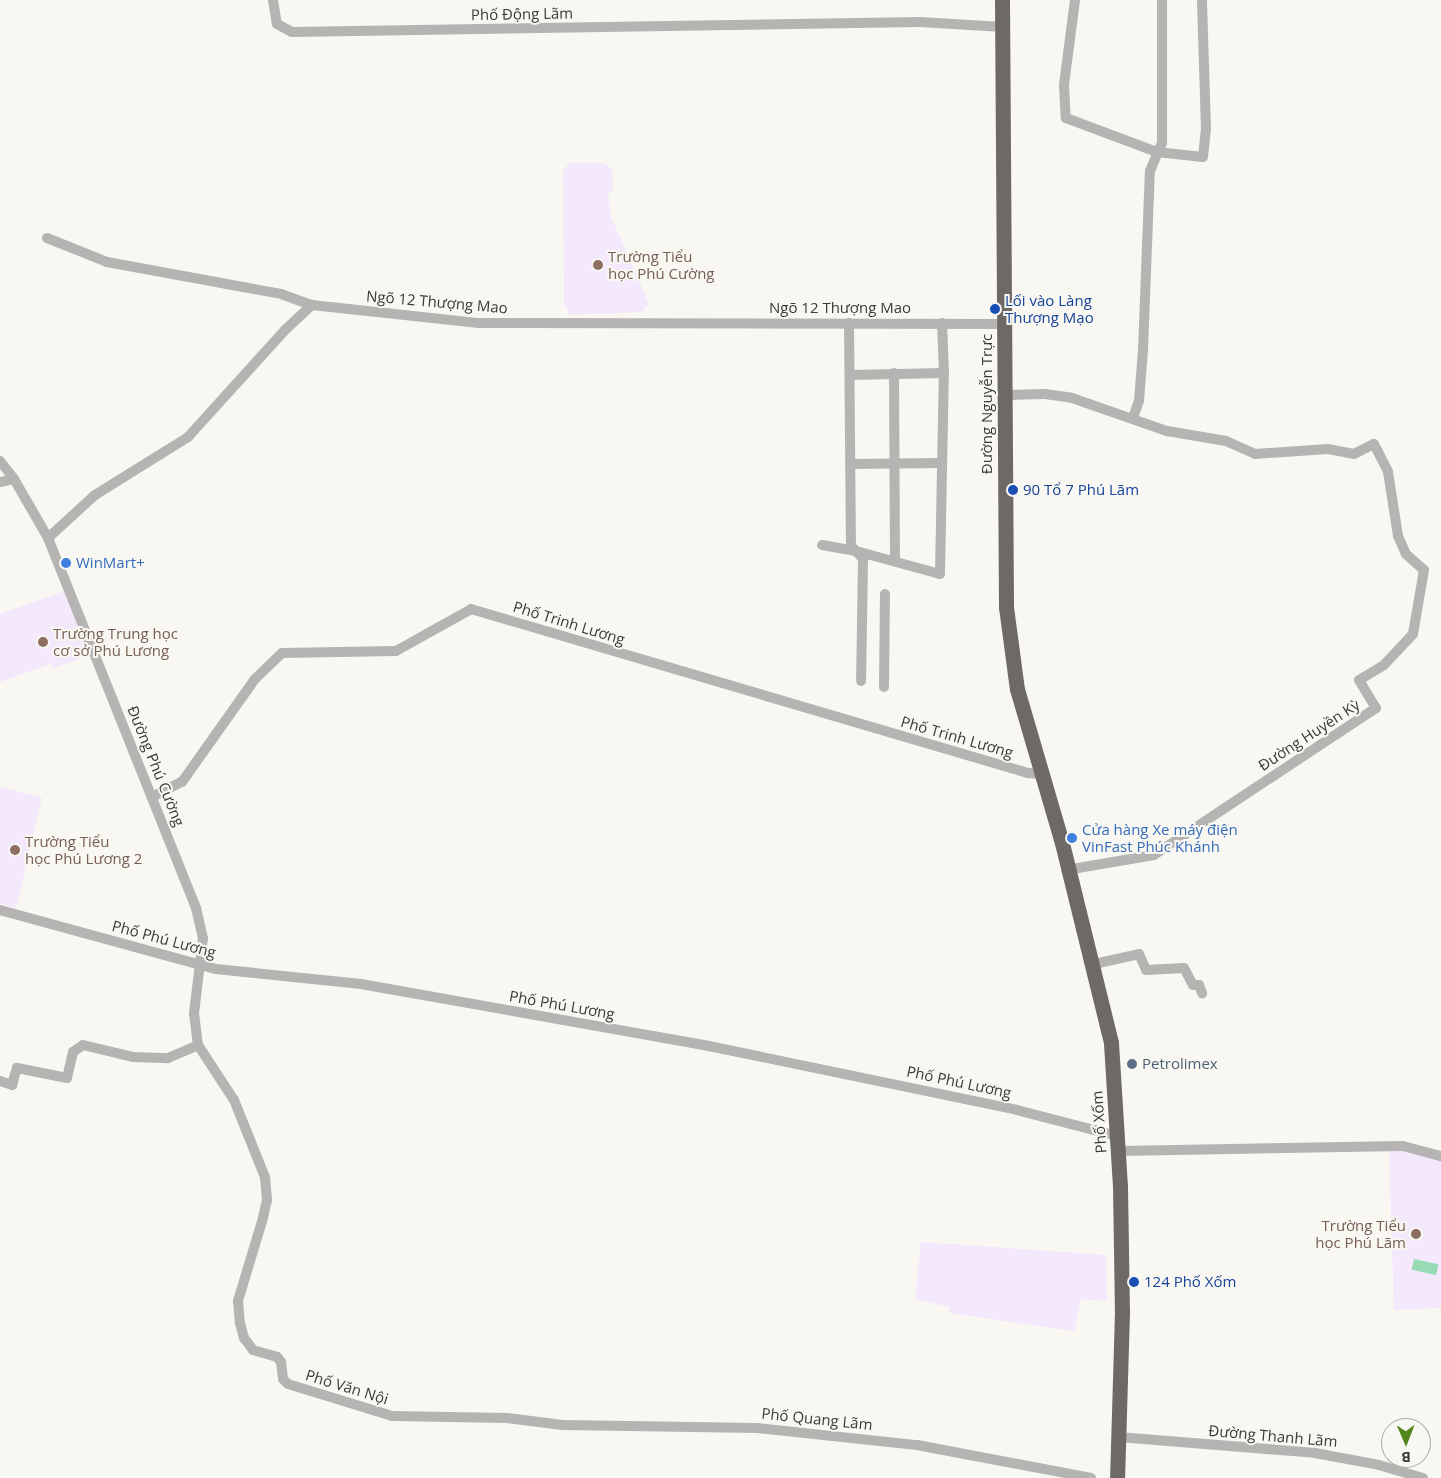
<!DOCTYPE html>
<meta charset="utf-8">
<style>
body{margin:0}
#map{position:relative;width:1441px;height:1478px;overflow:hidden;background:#f8f7f2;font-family:"Open Sans",sans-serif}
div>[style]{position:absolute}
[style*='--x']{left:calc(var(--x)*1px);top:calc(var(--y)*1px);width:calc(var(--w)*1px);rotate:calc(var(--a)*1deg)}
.education>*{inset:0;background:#f3e8fc}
.green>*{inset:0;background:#97dab4;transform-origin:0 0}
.minor>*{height:10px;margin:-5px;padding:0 5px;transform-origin:5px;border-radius:5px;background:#b6b4b3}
.highway>*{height:15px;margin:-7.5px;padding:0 7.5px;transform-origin:7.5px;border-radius:7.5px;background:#6d6967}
.dots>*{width:14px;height:14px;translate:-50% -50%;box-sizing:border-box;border:2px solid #f8f7f2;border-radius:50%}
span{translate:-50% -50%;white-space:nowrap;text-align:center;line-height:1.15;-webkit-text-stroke:4px #f8f7f2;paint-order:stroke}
.street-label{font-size:15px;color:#3b3a38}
.education-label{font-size:15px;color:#785e54}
.left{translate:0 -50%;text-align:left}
.right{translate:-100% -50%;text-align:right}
.transit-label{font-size:15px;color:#164399}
.shop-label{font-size:15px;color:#366cbe}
.service-label{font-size:15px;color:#4e5e75}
.north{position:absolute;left:1381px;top:1418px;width:50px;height:50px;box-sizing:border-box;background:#f8f7f2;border:1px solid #acaba8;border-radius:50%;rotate:179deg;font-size:14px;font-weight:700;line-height:20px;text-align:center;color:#3b3a38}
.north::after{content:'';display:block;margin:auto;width:18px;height:22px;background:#53871e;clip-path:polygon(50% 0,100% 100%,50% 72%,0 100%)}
</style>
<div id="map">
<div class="education">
<i style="clip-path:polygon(569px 163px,605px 163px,612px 170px,613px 191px,608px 192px,611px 217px,649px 304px,641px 312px,570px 315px,564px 302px,563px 171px)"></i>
<i style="clip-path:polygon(65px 591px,90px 655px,53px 668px,51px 664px,0 682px,0 614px)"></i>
<i style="clip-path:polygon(0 787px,42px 798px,16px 908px,0 904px)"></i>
<i style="clip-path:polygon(1389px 1150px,1410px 1150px,1441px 1159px,1441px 1308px,1394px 1310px)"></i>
<i style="clip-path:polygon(921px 1242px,1106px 1255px,1107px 1301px,1081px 1299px,1074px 1331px,949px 1313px,949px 1307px,915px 1299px)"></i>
</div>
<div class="green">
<i style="left:1414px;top:1259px;width:25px;height:11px;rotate:12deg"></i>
</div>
<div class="minor">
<i style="--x:273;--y:0;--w:24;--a:81"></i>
<i style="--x:277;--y:24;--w:17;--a:28"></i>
<i style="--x:292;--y:32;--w:628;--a:-0.91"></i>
<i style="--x:920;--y:22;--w:83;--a:3.4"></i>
<i style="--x:1075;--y:0;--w:86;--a:97.4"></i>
<i style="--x:1064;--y:85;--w:33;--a:87"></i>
<i style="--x:1066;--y:118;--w:97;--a:20.5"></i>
<i style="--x:1157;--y:152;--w:46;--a:6.2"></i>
<i style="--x:1203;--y:157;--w:28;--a:-84"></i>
<i style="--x:1206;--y:129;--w:129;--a:-91.8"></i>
<i style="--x:47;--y:238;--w:65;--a:21.8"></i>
<i style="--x:107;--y:262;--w:177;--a:10.4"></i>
<i style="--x:281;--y:294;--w:33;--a:20"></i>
<i style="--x:849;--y:323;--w:223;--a:89.5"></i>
<i style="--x:851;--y:546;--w:7;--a:45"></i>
<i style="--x:856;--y:551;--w:87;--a:15.3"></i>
<i style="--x:940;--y:574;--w:201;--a:-88.9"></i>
<i style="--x:944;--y:373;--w:93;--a:178.8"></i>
<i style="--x:942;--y:323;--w:50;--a:87.7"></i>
<i style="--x:894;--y:373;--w:188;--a:89.7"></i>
<i style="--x:1005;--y:395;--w:40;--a:-1.4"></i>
<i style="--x:1045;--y:394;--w:27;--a:8"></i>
<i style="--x:1072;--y:398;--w:101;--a:19.2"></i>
<i style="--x:1167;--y:431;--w:60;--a:9.6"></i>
<i style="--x:1226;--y:441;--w:32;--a:24"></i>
<i style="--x:1255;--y:454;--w:73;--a:-3.9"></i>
<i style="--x:1328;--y:449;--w:26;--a:11"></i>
<i style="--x:1354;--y:454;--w:22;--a:-27"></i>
<i style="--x:1374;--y:444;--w:31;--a:63"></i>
<i style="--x:1388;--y:472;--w:65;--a:81.1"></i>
<i style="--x:1398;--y:536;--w:20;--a:66"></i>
<i style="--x:1406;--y:554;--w:24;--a:42"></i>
<i style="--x:1424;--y:570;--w:65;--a:99.8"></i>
<i style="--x:1413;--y:634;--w:42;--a:133.1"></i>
<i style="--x:1384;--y:665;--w:29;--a:149"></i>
<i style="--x:1359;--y:680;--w:33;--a:59"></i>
<i style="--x:1376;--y:708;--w:266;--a:146.5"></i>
<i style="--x:1154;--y:855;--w:89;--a:170.3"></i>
<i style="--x:1133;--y:418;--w:18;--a:-71"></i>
<i style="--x:1139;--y:401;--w:51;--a:-85.5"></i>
<i style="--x:1143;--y:350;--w:179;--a:-87.8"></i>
<i style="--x:1150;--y:171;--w:30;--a:-67"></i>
<i style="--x:1162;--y:143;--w:143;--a:-90"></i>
<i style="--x:0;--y:461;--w:23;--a:52"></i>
<i style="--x:14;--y:479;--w:68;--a:60"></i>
<i style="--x:48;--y:538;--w:399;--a:68.2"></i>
<i style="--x:196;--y:908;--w:31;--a:77"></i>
<i style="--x:203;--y:938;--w:76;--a:96.8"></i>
<i style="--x:194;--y:1013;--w:32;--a:83"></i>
<i style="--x:198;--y:1045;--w:66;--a:56.8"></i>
<i style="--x:234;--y:1100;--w:83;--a:68.1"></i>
<i style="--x:265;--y:1177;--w:23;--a:85"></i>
<i style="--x:267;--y:1200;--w:18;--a:103"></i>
<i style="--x:263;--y:1218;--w:87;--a:106.8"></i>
<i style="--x:238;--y:1301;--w:22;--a:85"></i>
<i style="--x:240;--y:1323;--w:16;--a:75"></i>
<i style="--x:244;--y:1338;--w:15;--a:53"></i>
<i style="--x:253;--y:1350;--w:25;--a:16"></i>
<i style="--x:277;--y:1357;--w:6;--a:51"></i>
<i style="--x:281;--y:1362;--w:17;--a:83"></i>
<i style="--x:283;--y:1379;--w:7;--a:45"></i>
<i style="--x:288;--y:1384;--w:109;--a:17.1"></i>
<i style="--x:392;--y:1416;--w:115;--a:1"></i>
<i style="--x:507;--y:1418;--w:56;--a:7.1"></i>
<i style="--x:563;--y:1425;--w:194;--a:0.9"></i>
<i style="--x:757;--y:1428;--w:161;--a:6.1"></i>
<i style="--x:917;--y:1445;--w:177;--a:10.7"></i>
<i style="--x:850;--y:464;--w:92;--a:-0.6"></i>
<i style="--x:0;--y:482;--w:14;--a:-12"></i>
<i style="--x:48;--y:538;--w:64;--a:-42.5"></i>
<i style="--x:95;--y:495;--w:110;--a:-31.9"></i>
<i style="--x:188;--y:437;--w:144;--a:-47.8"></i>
<i style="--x:285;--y:330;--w:37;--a:-43"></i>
<i style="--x:312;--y:305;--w:168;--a:6.2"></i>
<i style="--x:479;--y:323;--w:525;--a:0.11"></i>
<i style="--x:822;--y:545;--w:35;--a:10"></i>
<i style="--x:856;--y:551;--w:11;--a:49"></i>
<i style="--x:863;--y:559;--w:122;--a:90.9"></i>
<i style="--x:884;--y:687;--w:93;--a:-89.4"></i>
<i style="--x:152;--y:797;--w:34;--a:-27"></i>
<i style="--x:182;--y:782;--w:126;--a:-54.7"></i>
<i style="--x:255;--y:679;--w:37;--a:-44"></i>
<i style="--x:282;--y:653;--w:114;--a:-1"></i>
<i style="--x:396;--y:651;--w:86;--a:-29.2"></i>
<i style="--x:471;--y:609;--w:581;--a:16.41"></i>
<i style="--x:1028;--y:773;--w:12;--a:5"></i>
<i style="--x:0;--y:910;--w:224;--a:15.3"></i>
<i style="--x:216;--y:969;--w:146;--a:5.9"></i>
<i style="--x:361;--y:984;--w:348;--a:10.1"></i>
<i style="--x:704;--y:1045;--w:320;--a:11.7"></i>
<i style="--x:1017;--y:1110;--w:103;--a:14.6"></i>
<i style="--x:1094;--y:964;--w:46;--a:-12.5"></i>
<i style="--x:1139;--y:954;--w:17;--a:66"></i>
<i style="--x:1146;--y:970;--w:38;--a:-3"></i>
<i style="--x:1184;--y:968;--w:19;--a:62"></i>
<i style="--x:1193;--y:985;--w:6;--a:0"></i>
<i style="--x:1199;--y:985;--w:9;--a:69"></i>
<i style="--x:0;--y:1081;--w:13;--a:18"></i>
<i style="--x:12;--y:1085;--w:18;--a:-74"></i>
<i style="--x:17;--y:1068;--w:51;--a:11.3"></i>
<i style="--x:67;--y:1078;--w:27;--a:-77"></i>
<i style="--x:73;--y:1052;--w:12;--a:-35"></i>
<i style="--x:83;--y:1045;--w:51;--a:13.5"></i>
<i style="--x:133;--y:1057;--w:35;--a:2"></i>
<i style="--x:168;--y:1058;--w:33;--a:-23"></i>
<i style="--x:1118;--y:1151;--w:285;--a:-1"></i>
<i style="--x:1403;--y:1146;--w:39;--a:15"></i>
<i style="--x:1118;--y:1437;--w:198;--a:4.6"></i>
<i style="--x:1315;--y:1453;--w:65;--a:10.6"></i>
<i style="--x:1379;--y:1465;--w:46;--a:16.5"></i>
</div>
<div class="highway">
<i style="--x:1002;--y:0;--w:607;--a:89.62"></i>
<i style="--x:1006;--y:607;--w:83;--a:82.4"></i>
<i style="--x:1017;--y:689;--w:160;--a:73.7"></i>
<i style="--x:1062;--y:843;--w:206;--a:76.2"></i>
<i style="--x:1111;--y:1043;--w:143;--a:86.4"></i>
<i style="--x:1120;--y:1186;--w:126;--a:89.1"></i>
<i style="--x:1122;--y:1312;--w:166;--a:91.7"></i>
</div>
<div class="dots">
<i style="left:598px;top:265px;background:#8d6e63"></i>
<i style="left:995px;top:309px;background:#1a4fb4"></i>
<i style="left:1013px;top:490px;background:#1a4fb4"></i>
<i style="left:66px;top:563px;background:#3f7fe0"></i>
<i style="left:43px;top:642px;background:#8d6e63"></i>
<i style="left:1072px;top:838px;background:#3f7fe0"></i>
<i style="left:15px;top:850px;background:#8d6e63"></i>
<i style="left:1132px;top:1064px;background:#5c6f8a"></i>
<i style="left:1416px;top:1234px;background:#8d6e63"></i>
<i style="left:1134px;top:1282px;background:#1a4fb4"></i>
</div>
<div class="street-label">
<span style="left:522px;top:14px;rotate:-1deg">Phố Động Lãm</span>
<span style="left:437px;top:302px;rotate:5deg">Ngõ 12 Thượng Mao</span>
<span style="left:840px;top:308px">Ngõ 12 Thượng Mao</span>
<span style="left:987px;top:404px;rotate:-90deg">Đường Nguyễn Trực</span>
<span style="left:569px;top:623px;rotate:17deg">Phố Trinh Lương</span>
<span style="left:1309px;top:735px;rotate:-33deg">Đường Huyền Kỳ</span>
<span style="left:957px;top:737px;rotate:16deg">Phố Trinh Lương</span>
<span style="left:156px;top:766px;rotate:68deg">Đường Phú Cường</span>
<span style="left:164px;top:939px;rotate:15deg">Phố Phú Lương</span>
<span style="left:562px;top:1005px;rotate:10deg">Phố Phú Lương</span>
<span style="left:959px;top:1082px;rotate:12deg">Phố Phú Lương</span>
<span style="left:1099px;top:1122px;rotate:-94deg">Phố Xốm</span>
<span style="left:347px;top:1387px;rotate:17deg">Phố Văn Nội</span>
<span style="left:817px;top:1419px;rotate:6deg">Phố Quang Lãm</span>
<span style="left:1273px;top:1436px;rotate:5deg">Đường Thanh Lãm</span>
</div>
<div class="education-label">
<span class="left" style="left:608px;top:265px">Trường Tiểu<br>học Phú Cường</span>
<span class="left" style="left:53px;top:642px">Trường Trung học<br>cơ sở Phú Lương</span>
<span class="left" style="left:25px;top:850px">Trường Tiểu<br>học Phú Lương 2</span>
<span class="right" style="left:1406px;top:1234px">Trường Tiểu<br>học Phú Lãm</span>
</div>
<div class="transit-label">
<span class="left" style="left:1005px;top:309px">Lối vào Làng<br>Thượng Mạo</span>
<span class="left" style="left:1023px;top:490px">90 Tổ 7 Phú Lãm</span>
<span class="left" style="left:1144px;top:1282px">124 Phố Xốm</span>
</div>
<div class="shop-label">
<span class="left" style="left:76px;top:563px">WinMart+</span>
<span class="left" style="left:1082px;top:838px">Cửa hàng Xe máy điện<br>VinFast Phúc Khánh</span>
</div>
<div class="service-label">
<span class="left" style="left:1142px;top:1064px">Petrolimex</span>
</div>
<div class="north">B</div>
</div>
